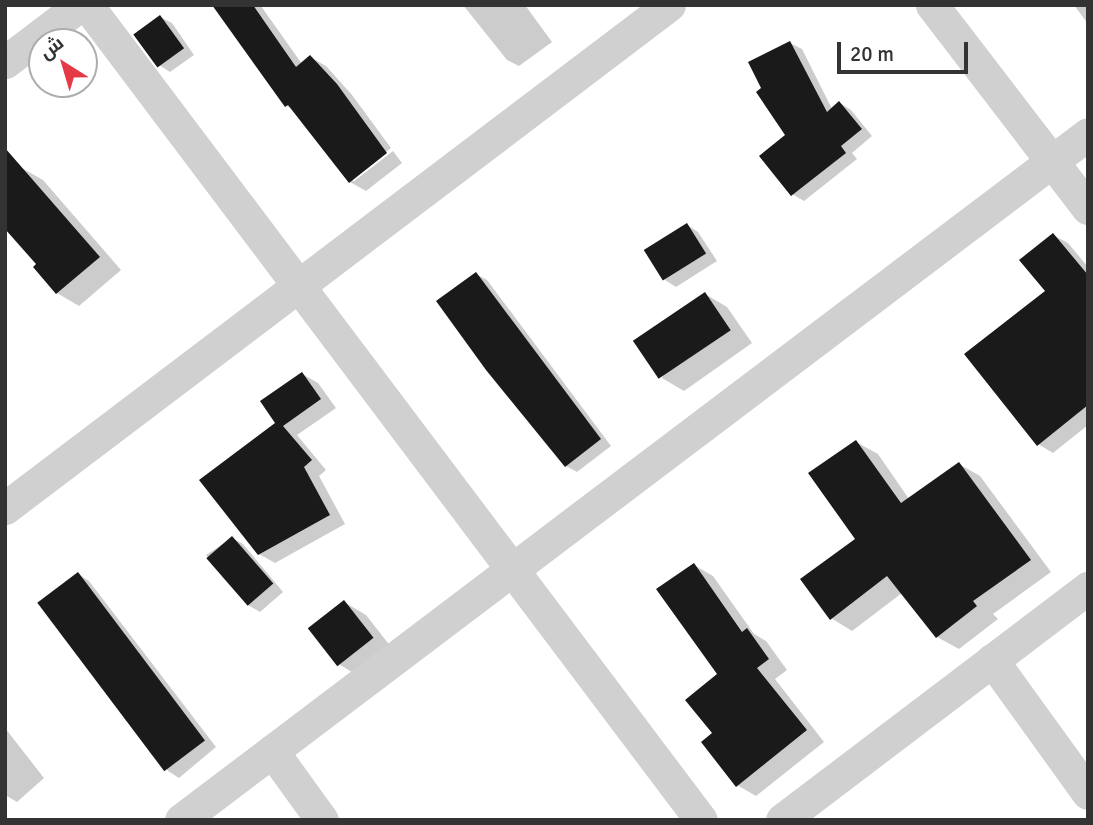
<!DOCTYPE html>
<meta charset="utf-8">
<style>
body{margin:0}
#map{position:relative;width:1093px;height:825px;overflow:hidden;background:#fff;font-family:Signika,Cairo,sans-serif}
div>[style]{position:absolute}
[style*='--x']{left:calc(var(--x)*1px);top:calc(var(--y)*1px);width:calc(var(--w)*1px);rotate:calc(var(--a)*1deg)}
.shadow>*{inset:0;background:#0003}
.building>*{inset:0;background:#1a1a1a;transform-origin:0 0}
.minor>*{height:33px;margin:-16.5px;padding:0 16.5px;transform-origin:16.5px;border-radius:16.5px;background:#d0d0d0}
span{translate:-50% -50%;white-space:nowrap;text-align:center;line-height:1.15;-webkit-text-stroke:7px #fff;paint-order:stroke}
.frame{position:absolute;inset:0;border:7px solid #333;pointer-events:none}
.north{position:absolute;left:28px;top:28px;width:70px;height:70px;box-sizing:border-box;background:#fff;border:2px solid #adadad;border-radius:50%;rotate:323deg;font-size:19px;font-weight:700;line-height:28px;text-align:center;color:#333}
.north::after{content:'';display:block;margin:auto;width:24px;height:32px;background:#e63946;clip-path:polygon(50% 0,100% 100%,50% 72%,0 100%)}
.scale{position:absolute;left:837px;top:42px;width:131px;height:32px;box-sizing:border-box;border:4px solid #333;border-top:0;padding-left:9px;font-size:21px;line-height:24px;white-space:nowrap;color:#333;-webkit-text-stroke:5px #fff;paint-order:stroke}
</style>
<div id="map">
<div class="shadow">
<i style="clip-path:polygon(234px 5px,261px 6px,302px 64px,310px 57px,326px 66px,352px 95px,391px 148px,353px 178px,353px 182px,393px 151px,402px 163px,366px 191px,350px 182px,295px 111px,287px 106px,221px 15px)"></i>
<i style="clip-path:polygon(463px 5px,525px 5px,552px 42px,519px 66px,507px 60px)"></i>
<i style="clip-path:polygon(1074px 5px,1088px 5px,1088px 24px)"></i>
<i style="clip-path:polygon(160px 17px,172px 23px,194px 55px,170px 72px,159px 65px,135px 34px)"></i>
<i style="clip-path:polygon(790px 43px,802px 49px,832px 109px,840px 103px,851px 110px,872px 136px,852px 153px,857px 159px,804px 201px,792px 194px,788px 136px,763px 89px)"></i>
<i style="clip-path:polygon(20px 167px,43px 180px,121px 270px,79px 306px,57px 293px,38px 265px)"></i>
<i style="clip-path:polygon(687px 225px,698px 232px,717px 261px,676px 287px,665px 280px)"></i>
<i style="clip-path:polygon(1053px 235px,1068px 243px,1088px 267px,1088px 425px,1053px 453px,1038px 444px)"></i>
<i style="clip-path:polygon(476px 274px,487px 280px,611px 446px,577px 472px,566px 466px)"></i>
<i style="clip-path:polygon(705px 294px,727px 307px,752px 343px,684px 391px,662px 378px)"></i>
<i style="clip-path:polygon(302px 374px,318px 383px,336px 408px,297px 435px,326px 470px,319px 476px,345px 524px,275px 563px,259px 554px,277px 424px)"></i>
<i style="clip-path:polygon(856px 442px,878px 454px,909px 499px,959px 464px,980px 476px,1051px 572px,993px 614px,998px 619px,959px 649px,937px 637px,902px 593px,852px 631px,831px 618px,857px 540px)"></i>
<i style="clip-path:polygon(232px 538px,243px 544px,283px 592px,260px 612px,248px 605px,206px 555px)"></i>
<i style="clip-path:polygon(694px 565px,713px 576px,754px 634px,766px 641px,787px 670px,775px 679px,824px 742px,756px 796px,737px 785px,715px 734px,720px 674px)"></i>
<i style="clip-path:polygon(78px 574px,89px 581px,216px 747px,179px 778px,168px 771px)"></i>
<i style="clip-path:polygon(344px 602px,366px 615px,395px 652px,362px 678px,340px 665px)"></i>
<i style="clip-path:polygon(5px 728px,44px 778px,17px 802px,5px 795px)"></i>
</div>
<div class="building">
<i style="clip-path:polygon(212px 5px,253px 5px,296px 67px,310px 55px,337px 84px,387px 153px,349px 183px,288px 105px,285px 107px)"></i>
<i style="left:160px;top:15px;width:41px;height:33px;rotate:54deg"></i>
<i style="clip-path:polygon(790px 41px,827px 112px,839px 101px,862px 129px,841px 146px,846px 153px,791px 196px,759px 156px,785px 135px,756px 92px,761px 88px,748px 62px)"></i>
<i style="clip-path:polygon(5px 148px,100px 257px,56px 294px,33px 267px,36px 264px,5px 229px)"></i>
<i style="left:687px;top:223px;width:36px;height:51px;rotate:58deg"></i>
<i style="clip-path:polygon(1053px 233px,1088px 275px,1088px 405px,1037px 446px,964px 354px,1045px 291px,1019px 260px)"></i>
<i style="clip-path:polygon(476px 272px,601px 439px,565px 467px,486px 370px,436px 301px)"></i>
<i style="left:705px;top:292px;width:46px;height:87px;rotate:56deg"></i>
<i style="clip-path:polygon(302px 372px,321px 399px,283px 426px,312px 460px,304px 467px,330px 515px,258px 555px,199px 480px,275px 423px,260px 401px)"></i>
<i style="clip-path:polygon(856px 440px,901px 503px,959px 462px,1031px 560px,973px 601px,977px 606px,936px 638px,887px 576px,830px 620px,800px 579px,855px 539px,808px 473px)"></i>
<i style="left:232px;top:536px;width:63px;height:34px;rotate:49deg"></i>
<i style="clip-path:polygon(694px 563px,742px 632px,747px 628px,769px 659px,757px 668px,807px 730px,736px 787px,701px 742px,712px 733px,685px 700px,717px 674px,656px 589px)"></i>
<i style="left:78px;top:572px;width:211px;height:51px;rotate:53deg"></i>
<i style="left:344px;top:600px;width:48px;height:46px;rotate:52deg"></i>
</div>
<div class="minor">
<i style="--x:87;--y:5;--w:1020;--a:53.01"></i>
<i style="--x:932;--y:5;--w:256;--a:52.5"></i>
<i style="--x:5;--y:62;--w:94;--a:-37.2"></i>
<i style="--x:5;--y:508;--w:833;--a:-37.15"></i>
<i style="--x:992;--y:660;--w:164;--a:54.2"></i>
<i style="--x:272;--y:751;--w:85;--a:54.1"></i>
<i style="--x:181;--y:820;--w:1137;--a:-37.1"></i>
<i style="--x:782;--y:820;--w:384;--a:-37.2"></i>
</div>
<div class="frame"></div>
<div class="north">ش</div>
<div class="scale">20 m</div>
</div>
